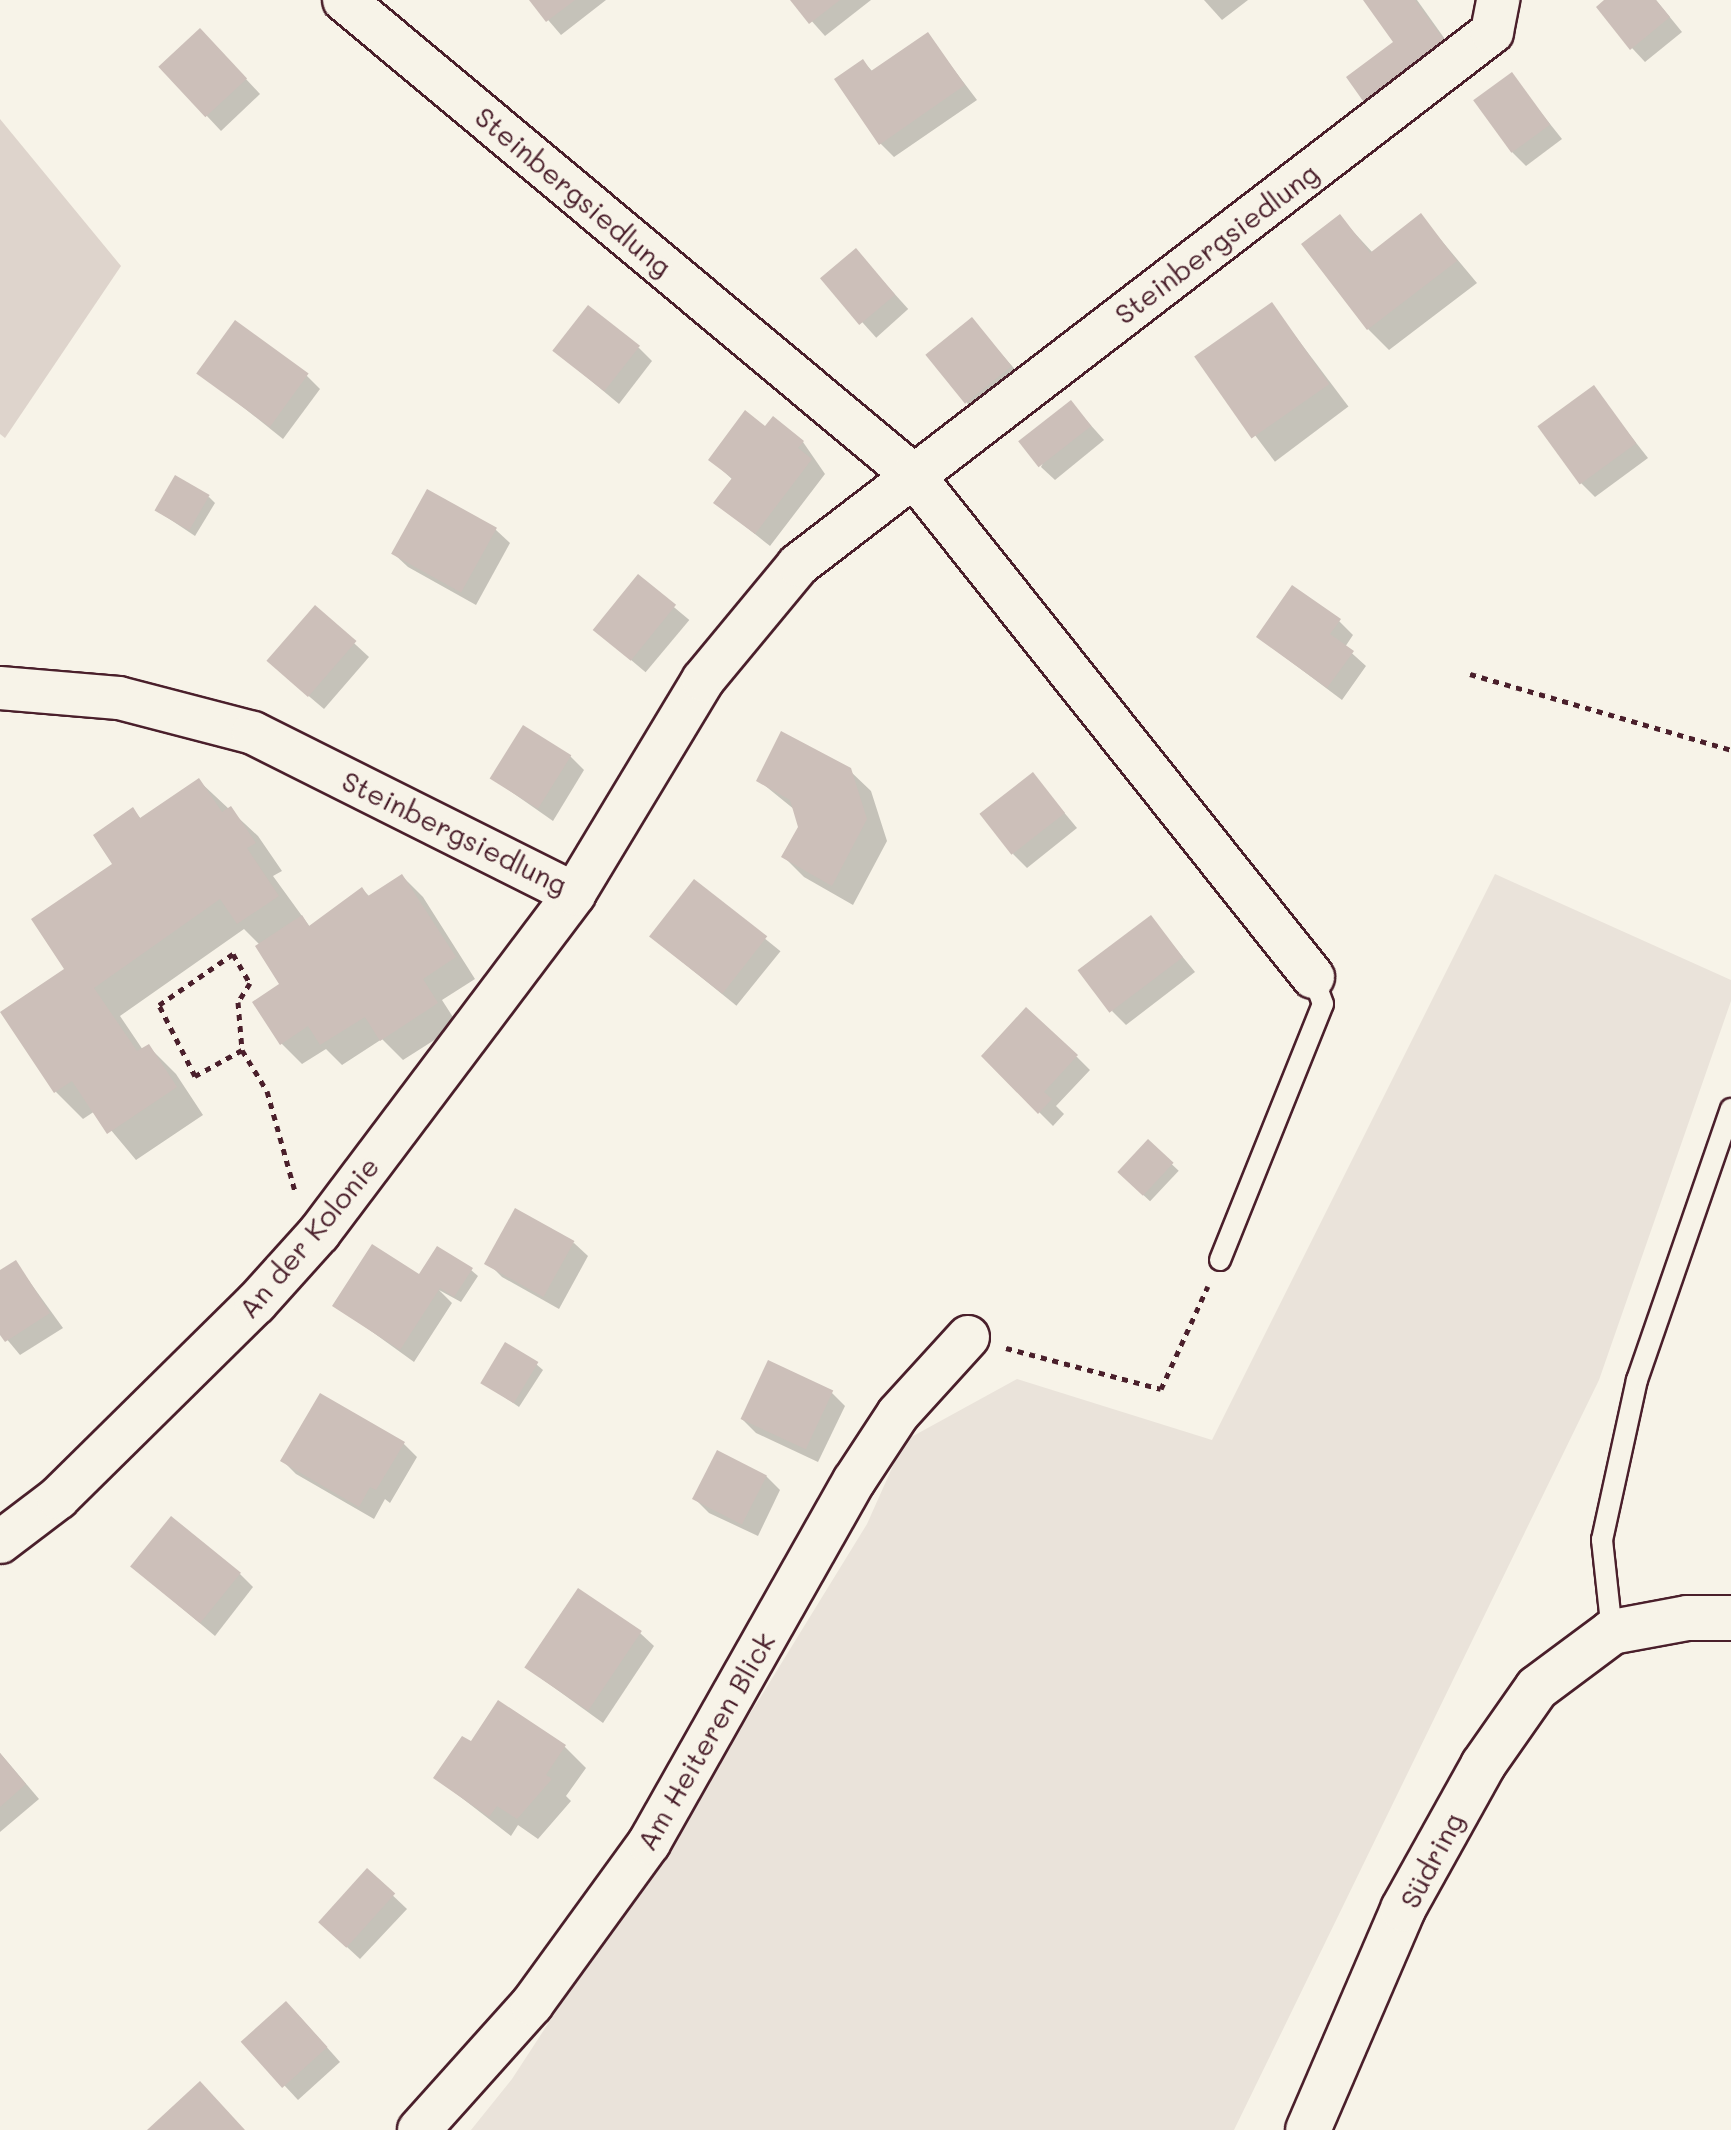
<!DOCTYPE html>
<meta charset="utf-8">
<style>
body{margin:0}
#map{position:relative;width:1731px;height:2130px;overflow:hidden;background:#f7f3e8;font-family:Mali,sans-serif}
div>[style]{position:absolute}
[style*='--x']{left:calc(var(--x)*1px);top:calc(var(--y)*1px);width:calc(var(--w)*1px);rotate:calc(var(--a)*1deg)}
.built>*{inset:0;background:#eae3da}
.green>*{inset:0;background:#ded4cc}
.shadow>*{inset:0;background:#0003;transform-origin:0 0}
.building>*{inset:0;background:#ccbfb9;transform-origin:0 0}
.path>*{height:5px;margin-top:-2.5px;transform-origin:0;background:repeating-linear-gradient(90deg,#4a1f2b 0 6px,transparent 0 12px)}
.roads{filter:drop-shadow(2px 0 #4a1f2b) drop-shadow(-2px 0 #4a1f2b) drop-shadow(0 2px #4a1f2b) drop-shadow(0 -2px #4a1f2b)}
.service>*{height:20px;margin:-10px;padding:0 10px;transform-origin:10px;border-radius:10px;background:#f7f3e8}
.minor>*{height:42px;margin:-21px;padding:0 21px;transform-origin:21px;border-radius:21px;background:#f7f3e8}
.secondary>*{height:44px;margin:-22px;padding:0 22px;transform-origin:22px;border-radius:22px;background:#f7f3e8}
span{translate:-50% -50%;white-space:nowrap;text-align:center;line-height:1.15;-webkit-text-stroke:7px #f7f3e8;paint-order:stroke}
.street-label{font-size:28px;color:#4a1f2b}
</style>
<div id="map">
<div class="built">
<i style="clip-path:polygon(1495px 874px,1731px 980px,1731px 1001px,1599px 1380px,1234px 2130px,471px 2130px,512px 2079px,760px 1698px,867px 1524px,904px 1441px,1017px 1379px,1212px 1440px)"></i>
</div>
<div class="green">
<i style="clip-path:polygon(0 119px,121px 266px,5px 438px,0 434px)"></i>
</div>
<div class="shadow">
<i style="clip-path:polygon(531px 0,606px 0,561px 35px)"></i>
<i style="clip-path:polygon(793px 0,871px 0,825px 36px)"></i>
<i style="clip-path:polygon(1204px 0,1248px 0,1222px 20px)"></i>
<i style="clip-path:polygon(1366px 0,1417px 0,1462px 63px,1396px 43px)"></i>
<i style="clip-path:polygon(1607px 0,1656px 0,1682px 32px,1645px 62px,1632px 48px)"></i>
<i style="clip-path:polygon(927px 34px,977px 100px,894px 157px,880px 143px,863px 61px,873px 72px)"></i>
<i style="clip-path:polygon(214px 45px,260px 94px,221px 131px,161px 67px)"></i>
<i style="clip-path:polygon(1511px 75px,1562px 139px,1526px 166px,1512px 152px)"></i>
<i style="clip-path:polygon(1339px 216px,1373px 253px,1421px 216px,1477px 283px,1389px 350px,1368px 329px)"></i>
<i style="left:856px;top:251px;width:78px;height:43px;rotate:48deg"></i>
<i style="left:1272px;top:305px;width:127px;height:92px;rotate:53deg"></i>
<i style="clip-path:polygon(972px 320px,1025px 381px,981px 417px,967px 403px)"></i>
<i style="clip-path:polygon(639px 348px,652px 361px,619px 404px,554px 350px)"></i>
<i style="clip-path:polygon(199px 372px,306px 375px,320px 389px,283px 439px)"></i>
<i style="clip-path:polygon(1593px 388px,1648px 458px,1595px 497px,1581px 483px)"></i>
<i style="clip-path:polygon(1071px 403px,1104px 440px,1055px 480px,1041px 467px)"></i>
<i style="clip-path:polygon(766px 429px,803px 442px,825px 474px,770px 546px,716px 503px,733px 480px,711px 460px)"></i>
<i style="clip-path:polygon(428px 492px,496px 530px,510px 543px,476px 605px,408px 567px,394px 554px)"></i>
<i style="clip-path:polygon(209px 497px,215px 503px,195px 536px,156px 510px)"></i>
<i style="left:638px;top:577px;width:67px;height:68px;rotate:40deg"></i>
<i style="clip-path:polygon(316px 608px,369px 657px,324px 709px,284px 675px)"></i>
<i style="clip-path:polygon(1339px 621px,1353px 635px,1345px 647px,1366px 666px,1342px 700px,1258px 637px)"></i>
<i style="clip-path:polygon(570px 756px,584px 770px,553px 821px,493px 779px)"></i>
<i style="clip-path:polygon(849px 770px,871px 791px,887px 841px,853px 905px,804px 877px,783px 856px,800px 828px,795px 810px,758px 780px)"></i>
<i style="clip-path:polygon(1033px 775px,1077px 828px,1027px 868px,1013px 854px)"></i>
<i style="clip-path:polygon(199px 781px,258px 836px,282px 871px,273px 876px,310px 927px,362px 889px,370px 897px,402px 876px,423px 897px,475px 979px,442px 1000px,458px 1025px,403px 1060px,382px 1039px,342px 1065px,326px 1049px,302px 1064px,281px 1043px,282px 984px,260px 945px,244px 929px,120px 1016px,143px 1050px,148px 1046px,176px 1074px,203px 1115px,136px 1160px,95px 1111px,83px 1119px,56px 1092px,67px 970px,115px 864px,133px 810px,142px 820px)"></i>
<i style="left:695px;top:882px;width:110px;height:70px;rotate:39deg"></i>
<i style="clip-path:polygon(1150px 917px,1195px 972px,1126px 1025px,1112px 1011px)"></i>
<i style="clip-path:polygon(983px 1056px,1077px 1057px,1090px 1070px,1056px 1106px,1064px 1114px,1053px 1126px)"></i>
<i style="left:1148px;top:1142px;width:42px;height:42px;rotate:43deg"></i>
<i style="clip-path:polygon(574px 1243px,588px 1256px,559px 1309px,502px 1277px,488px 1263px)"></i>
<i style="clip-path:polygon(16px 1263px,63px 1328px,20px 1355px,0 1331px,0 1273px)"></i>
<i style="clip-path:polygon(471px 1270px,478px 1276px,461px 1302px,439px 1290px,452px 1303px,414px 1362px,335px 1305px,420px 1277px)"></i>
<i style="clip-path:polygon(536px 1364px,543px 1370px,519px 1407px,482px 1382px)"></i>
<i style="clip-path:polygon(831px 1392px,845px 1406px,818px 1462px,756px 1433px,742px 1419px)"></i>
<i style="clip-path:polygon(403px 1443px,417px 1457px,390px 1503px,385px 1499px,374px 1519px,296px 1474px,283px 1461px)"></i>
<i style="clip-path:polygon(766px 1476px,780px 1490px,758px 1536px,709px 1513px,695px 1499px)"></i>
<i style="clip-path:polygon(133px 1567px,240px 1574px,253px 1587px,215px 1636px)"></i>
<i style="clip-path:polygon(640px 1633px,654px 1646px,603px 1723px,527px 1668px)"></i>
<i style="clip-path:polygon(471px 1744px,565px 1747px,586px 1768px,566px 1796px,571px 1801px,538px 1839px,518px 1825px,511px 1836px,436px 1778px)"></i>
<i style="clip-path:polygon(0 1753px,39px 1799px,0 1832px)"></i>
<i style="clip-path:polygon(367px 1871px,407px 1909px,360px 1959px,334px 1935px)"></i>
<i style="clip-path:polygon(300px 2017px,340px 2062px,298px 2100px,244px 2042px)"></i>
</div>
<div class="building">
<i style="clip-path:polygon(529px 0,575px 0,546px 22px)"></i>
<i style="clip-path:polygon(790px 0,840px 0,809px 24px)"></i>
<i style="clip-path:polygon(1363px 0,1415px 0,1450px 48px,1368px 108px,1346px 77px,1393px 42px)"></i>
<i style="clip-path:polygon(1604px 0,1656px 0,1670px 17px,1630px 50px,1596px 7px)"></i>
<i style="left:200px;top:28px;width:69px;height:57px;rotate:47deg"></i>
<i style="clip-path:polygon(928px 32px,965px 85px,879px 145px,834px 79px,863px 59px,871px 71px)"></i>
<i style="left:1512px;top:72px;width:65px;height:48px;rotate:54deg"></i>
<i style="clip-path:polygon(1421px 213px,1457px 261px,1367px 330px,1301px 244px,1340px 214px,1370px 253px)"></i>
<i style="left:856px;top:248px;width:61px;height:47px;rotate:50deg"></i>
<i style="left:1272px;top:302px;width:100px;height:95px;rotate:55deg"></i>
<i style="left:588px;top:305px;width:66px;height:58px;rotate:38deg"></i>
<i style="left:972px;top:317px;width:63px;height:60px;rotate:51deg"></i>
<i style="left:235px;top:320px;width:91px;height:66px;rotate:36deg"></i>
<i style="left:1594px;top:385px;width:72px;height:70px;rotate:54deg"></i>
<i style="left:1071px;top:400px;width:33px;height:67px;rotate:52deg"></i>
<i style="clip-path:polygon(745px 410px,765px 426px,773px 416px,804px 441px,798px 448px,812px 459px,755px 534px,713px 503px,732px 478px,708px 460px)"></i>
<i style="left:175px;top:475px;width:40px;height:41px;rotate:30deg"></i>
<i style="left:427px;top:489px;width:80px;height:74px;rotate:29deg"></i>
<i style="left:638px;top:574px;width:49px;height:72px;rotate:39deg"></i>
<i style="clip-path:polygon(1292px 585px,1341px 619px,1330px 634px,1354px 651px,1327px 688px,1256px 637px)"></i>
<i style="left:315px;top:605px;width:55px;height:74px;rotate:41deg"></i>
<i style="left:523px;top:725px;width:57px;height:63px;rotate:32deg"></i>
<i style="clip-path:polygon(781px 731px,851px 768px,867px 819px,832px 886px,781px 857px,798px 827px,790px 800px,756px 781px)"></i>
<i style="left:1033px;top:772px;width:52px;height:68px;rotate:52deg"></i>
<i style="clip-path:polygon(199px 778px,222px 812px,231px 806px,256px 843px,247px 848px,279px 896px,237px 924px,220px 899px,94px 988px,137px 1051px,149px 1044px,177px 1087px,107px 1134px,72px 1081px,54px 1093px,0 1012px,64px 969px,31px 919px,112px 864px,93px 835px,133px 807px,140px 818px)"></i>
<i style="clip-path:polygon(402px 874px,456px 957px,423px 979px,438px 1003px,380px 1041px,365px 1017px,320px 1045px,308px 1026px,280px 1045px,252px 1002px,279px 984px,255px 946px,302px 915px,309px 926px,362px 887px,368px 896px)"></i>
<i style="left:694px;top:879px;width:93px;height:73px;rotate:38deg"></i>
<i style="left:1151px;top:915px;width:53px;height:92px;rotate:53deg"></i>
<i style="clip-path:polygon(1026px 1007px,1078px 1055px,1044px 1092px,1052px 1099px,1038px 1114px,981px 1056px)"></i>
<i style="left:1148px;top:1139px;width:35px;height:45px;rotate:43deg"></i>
<i style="left:515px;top:1208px;width:68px;height:64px;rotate:29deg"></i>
<i style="clip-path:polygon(372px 1244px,419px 1274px,437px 1246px,473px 1268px,454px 1297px,440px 1288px,400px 1350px,332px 1306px)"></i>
<i style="clip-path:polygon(16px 1260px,50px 1313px,5px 1342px,0 1335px,0 1270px)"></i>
<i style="left:505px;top:1342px;width:39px;height:48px;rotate:31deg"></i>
<i style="left:768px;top:1360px;width:72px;height:65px;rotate:25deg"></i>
<i style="clip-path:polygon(320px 1393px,405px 1442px,376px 1490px,370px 1487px,359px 1507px,280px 1461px)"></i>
<i style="left:717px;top:1450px;width:56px;height:55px;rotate:27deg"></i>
<i style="left:171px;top:1516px;width:90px;height:65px;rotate:39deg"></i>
<i style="left:578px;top:1588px;width:77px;height:96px;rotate:34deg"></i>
<i style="clip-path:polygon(498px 1700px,566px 1745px,546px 1775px,552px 1779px,517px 1819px,497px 1806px,489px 1817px,433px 1778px,462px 1736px,471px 1741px)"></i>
<i style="clip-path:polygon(0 1753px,26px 1784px,0 1807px)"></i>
<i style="left:367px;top:1868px;width:38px;height:73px;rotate:42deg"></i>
<i style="left:286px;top:2001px;width:62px;height:61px;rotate:48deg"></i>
<i style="clip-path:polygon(200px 2081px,245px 2130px,147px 2130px)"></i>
</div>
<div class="path">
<i style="--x:1470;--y:674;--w:272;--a:16.2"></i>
<i style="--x:242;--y:1050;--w:54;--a:151"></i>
<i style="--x:195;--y:1076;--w:80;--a:-116.9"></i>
<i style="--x:159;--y:1005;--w:90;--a:-34.6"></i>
<i style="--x:233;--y:954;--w:34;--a:60"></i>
<i style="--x:250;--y:983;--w:22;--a:122"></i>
<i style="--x:238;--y:1002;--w:48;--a:85.2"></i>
<i style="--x:242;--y:1050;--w:48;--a:58.6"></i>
<i style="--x:267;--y:1091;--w:104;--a:74.4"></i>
<i style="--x:1006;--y:1348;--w:160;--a:14.8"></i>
<i style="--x:1161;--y:1389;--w:113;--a:-65.5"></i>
</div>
<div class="roads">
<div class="service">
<i style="--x:1220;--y:1260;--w:276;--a:-68.1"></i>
<i style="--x:1323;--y:1004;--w:29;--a:-110"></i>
<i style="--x:1612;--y:1632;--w:93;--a:-96.2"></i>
<i style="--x:1602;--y:1540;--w:164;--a:-77.7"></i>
<i style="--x:1637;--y:1380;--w:287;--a:-70.9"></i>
</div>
<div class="minor">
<i style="--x:344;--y:0;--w:741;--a:39.86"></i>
<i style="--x:913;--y:475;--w:642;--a:51.45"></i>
<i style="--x:0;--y:688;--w:119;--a:4.8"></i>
<i style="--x:119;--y:698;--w:138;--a:14.6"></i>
<i style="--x:253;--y:733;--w:359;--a:26.6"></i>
<i style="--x:0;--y:1542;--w:73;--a:-37.2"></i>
<i style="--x:58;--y:1498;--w:278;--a:-44.6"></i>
<i style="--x:256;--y:1303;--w:94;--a:-48"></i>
<i style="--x:319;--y:1233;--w:424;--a:-53"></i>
<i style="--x:574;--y:894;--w:250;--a:-58.9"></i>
<i style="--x:703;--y:680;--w:149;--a:-50.4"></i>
<i style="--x:798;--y:565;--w:875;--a:-37.52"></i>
<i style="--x:1492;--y:32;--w:33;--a:-79"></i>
<i style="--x:419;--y:2130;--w:169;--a:-48.1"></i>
<i style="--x:532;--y:2004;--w:199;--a:-54"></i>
<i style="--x:649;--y:1843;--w:416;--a:-60.5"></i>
<i style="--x:854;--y:1481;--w:80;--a:-56.7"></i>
<i style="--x:898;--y:1414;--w:104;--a:-47.7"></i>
</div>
<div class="secondary">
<i style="--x:1308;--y:2130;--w:241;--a:-66.7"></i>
<i style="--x:1403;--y:1909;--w:165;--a:-60.9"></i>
<i style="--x:1483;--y:1765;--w:94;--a:-55"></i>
<i style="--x:1537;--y:1688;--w:94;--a:-36.7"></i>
<i style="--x:1612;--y:1632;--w:76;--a:-10.6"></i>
<i style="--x:1687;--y:1618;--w:44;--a:0"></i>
</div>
</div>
<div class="street-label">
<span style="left:574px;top:191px;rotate:40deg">Steinbergsiedlung</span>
<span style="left:1216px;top:243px;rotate:-37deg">Steinbergsiedlung</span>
<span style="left:455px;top:832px;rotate:26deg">Steinbergsiedlung</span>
<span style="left:308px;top:1237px;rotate:-50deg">An der Kolonie</span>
<span style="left:705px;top:1741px;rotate:-60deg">Am Heiteren Blick</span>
<span style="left:1431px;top:1860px;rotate:-62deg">Südring</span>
</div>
</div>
